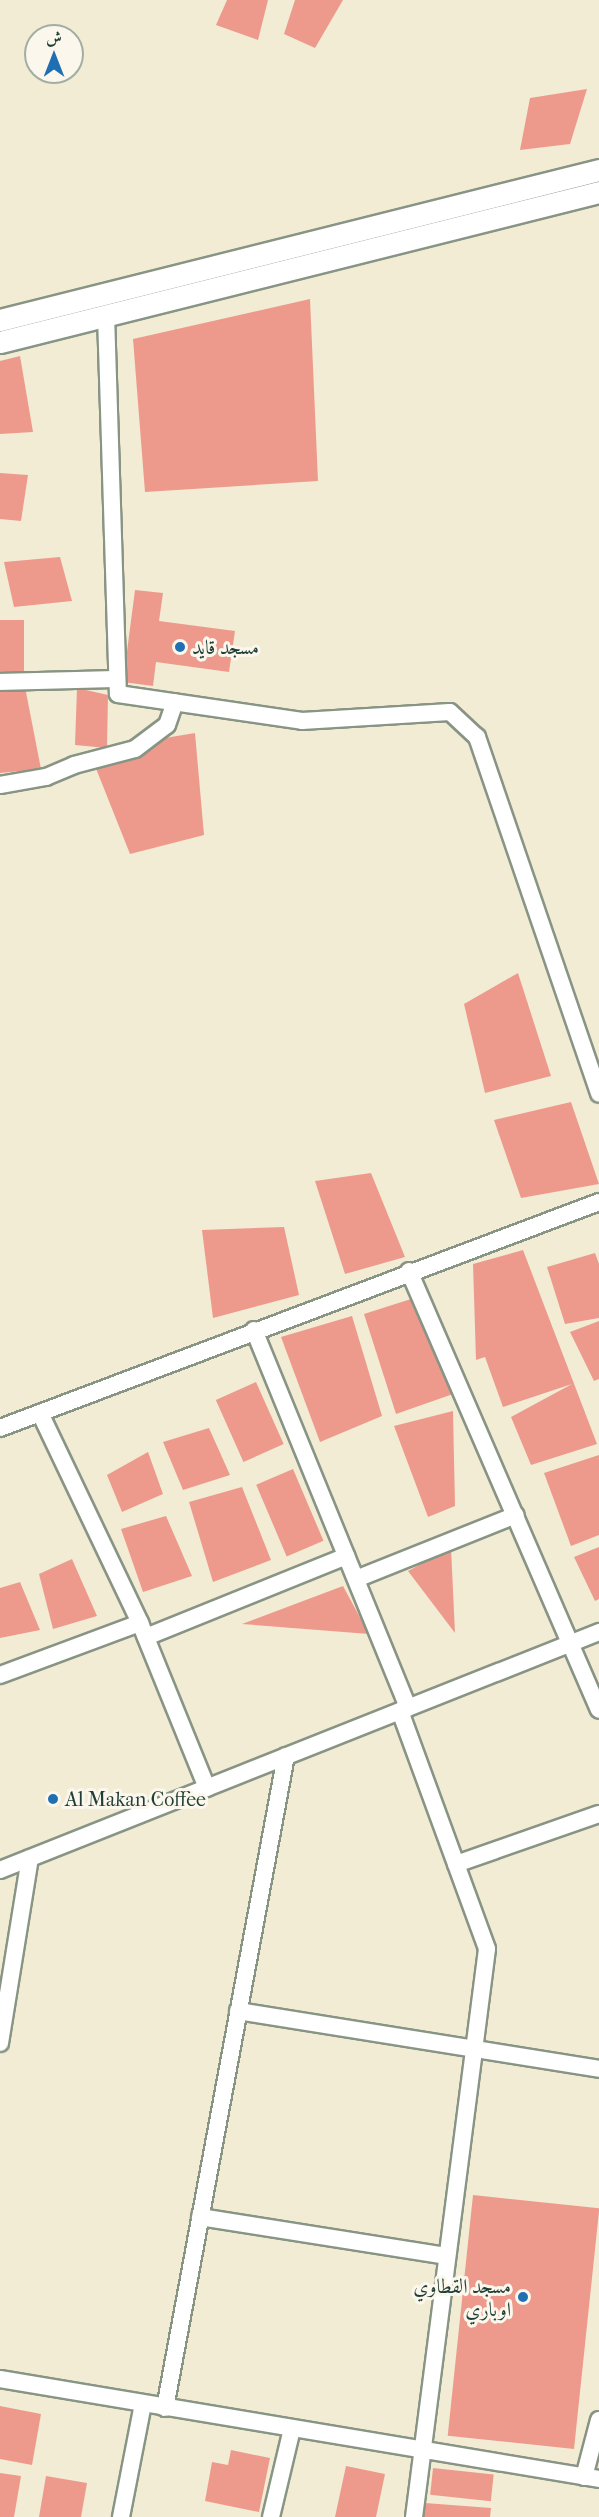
<!DOCTYPE html>
<meta charset="utf-8">
<style>
body{margin:0}
#map{position:relative;width:599px;height:2517px;overflow:hidden;background:#f2ecd5;font-family:"IM FELL French Canon",Amiri,serif}
div>[style]{position:absolute}
[style*='--x']{left:calc(var(--x)*1px);top:calc(var(--y)*1px);width:calc(var(--w)*1px);rotate:calc(var(--a)*1deg)}
.building>*{inset:0;background:#ed9a8c;transform-origin:0 0}
.roads{filter:drop-shadow(2px 0 #889484) drop-shadow(-2px 0 #889484) drop-shadow(0 2px #889484) drop-shadow(0 -2px #889484)}
.minor>*{height:16px;margin:-8px;padding:0 8px;transform-origin:8px;border-radius:8px;background:#fff}
.tertiary>*{height:21px;margin:-10.5px;padding:0 10.5px;transform-origin:10.5px;border-radius:10.5px;background:#fff}
.dots>*{width:16px;height:16px;translate:-50% -50%;box-sizing:border-box;border:3px solid #fbf7ec;border-radius:50%}
span{translate:-50% -50%;white-space:nowrap;text-align:center;line-height:1.15;-webkit-text-stroke:6px #fbf7ec;paint-order:stroke}
.poi-label{font-size:20px;color:#1f3d34}
.left{translate:0 -50%;text-align:left}
.right{translate:-100% -50%;text-align:right}
.north{position:absolute;left:24px;top:24px;width:60px;height:60px;box-sizing:border-box;background:#fbf7ec;border:2px solid #a3ada2;border-radius:50%;rotate:0deg;font-size:16px;font-weight:700;line-height:24px;text-align:center;color:#1f3d34}
.north::after{content:'';display:block;margin:auto;width:21px;height:27px;background:#1f6fb2;clip-path:polygon(50% 0,100% 100%,50% 72%,0 100%)}
</style>
<div id="map">
<div class="building">
<i style="clip-path:polygon(227px 0,268px 0,258px 40px,216px 25px)"></i>
<i style="clip-path:polygon(295px 0,343px 0,315px 48px,284px 34px)"></i>
<i style="clip-path:polygon(587px 89px,570px 144px,520px 150px,530px 98px)"></i>
<i style="clip-path:polygon(310px 299px,318px 481px,145px 492px,133px 339px)"></i>
<i style="clip-path:polygon(20px 356px,33px 432px,0 434px,0 361px)"></i>
<i style="clip-path:polygon(0 473px,28px 475px,21px 521px,0 519px)"></i>
<i style="clip-path:polygon(60px 557px,72px 601px,14px 607px,4px 562px)"></i>
<i style="clip-path:polygon(135px 590px,163px 593px,159px 621px,235px 631px,229px 672px,156px 662px,153px 686px,123px 682px)"></i>
<i style="left:0;top:620px;width:24px;height:53px"></i>
<i style="clip-path:polygon(25px 687px,41px 769px,0 773px,0 691px)"></i>
<i style="clip-path:polygon(77px 688px,108px 695px,107px 748px,75px 745px)"></i>
<i style="clip-path:polygon(195px 733px,204px 835px,130px 854px,95px 766px,165px 738px)"></i>
<i style="clip-path:polygon(518px 973px,551px 1076px,485px 1093px,464px 1004px)"></i>
<i style="clip-path:polygon(571px 1102px,599px 1184px,521px 1198px,494px 1120px)"></i>
<i style="clip-path:polygon(371px 1173px,405px 1257px,345px 1274px,315px 1181px)"></i>
<i style="clip-path:polygon(284px 1227px,299px 1295px,213px 1318px,202px 1230px)"></i>
<i style="clip-path:polygon(523px 1250px,597px 1444px,531px 1465px,511px 1417px,572px 1384px,503px 1407px,485px 1357px,476px 1360px,473px 1264px)"></i>
<i style="clip-path:polygon(595px 1253px,599px 1264px,599px 1318px,565px 1324px,547px 1267px)"></i>
<i style="clip-path:polygon(411px 1299px,453px 1394px,396px 1414px,364px 1314px)"></i>
<i style="clip-path:polygon(352px 1316px,382px 1416px,320px 1442px,281px 1337px)"></i>
<i style="clip-path:polygon(599px 1321px,599px 1379px,594px 1381px,570px 1332px)"></i>
<i style="left:256px;top:1382px;width:68px;height:44px;rotate:66deg"></i>
<i style="clip-path:polygon(453px 1411px,455px 1506px,428px 1517px,394px 1426px)"></i>
<i style="clip-path:polygon(209px 1428px,230px 1475px,183px 1490px,163px 1442px)"></i>
<i style="clip-path:polygon(148px 1452px,163px 1494px,122px 1512px,107px 1475px)"></i>
<i style="clip-path:polygon(599px 1455px,599px 1535px,571px 1546px,544px 1473px)"></i>
<i style="left:293px;top:1469px;width:78px;height:40px;rotate:67deg"></i>
<i style="clip-path:polygon(242px 1487px,271px 1560px,213px 1582px,189px 1502px)"></i>
<i style="clip-path:polygon(166px 1516px,192px 1576px,143px 1592px,121px 1529px)"></i>
<i style="clip-path:polygon(599px 1547px,599px 1599px,595px 1601px,574px 1557px)"></i>
<i style="clip-path:polygon(451px 1548px,455px 1633px,408px 1571px)"></i>
<i style="clip-path:polygon(72px 1559px,97px 1616px,53px 1629px,39px 1574px)"></i>
<i style="clip-path:polygon(20px 1582px,40px 1630px,0 1638px,0 1588px)"></i>
<i style="clip-path:polygon(343px 1586px,369px 1634px,242px 1624px)"></i>
<i style="left:473px;top:2195px;width:127px;height:242px;rotate:6deg"></i>
<i style="clip-path:polygon(0 2406px,41px 2414px,32px 2465px,0 2459px)"></i>
<i style="clip-path:polygon(231px 2450px,270px 2458px,259px 2512px,205px 2501px,212px 2462px,228px 2465px)"></i>
<i style="clip-path:polygon(346px 2466px,385px 2474px,376px 2517px,335px 2517px)"></i>
<i style="left:433px;top:2468px;width:61px;height:27px;rotate:6deg"></i>
<i style="clip-path:polygon(0 2473px,21px 2476px,14px 2517px,0 2517px)"></i>
<i style="clip-path:polygon(46px 2476px,87px 2483px,81px 2517px,39px 2517px)"></i>
<i style="clip-path:polygon(425px 2503px,491px 2508px,490px 2517px,424px 2517px)"></i>
</div>
<div class="roads">
<div class="minor">
<i style="--x:106;--y:315;--w:379;--a:88.2"></i>
<i style="--x:118;--y:694;--w:186;--a:8.3"></i>
<i style="--x:302;--y:721;--w:148;--a:-3.5"></i>
<i style="--x:450;--y:712;--w:37;--a:43"></i>
<i style="--x:477;--y:737;--w:377;--a:71.1"></i>
<i style="--x:0;--y:682;--w:117;--a:-1.5"></i>
<i style="--x:0;--y:785;--w:47;--a:-9.9"></i>
<i style="--x:46;--y:777;--w:30;--a:-23"></i>
<i style="--x:74;--y:765;--w:63;--a:-14.7"></i>
<i style="--x:135;--y:749;--w:40;--a:-37"></i>
<i style="--x:167;--y:725;--w:24;--a:-71"></i>
<i style="--x:409;--y:1271;--w:478;--a:66.6"></i>
<i style="--x:254;--y:1330;--w:408;--a:67.8"></i>
<i style="--x:40;--y:1413;--w:233;--a:64.5"></i>
<i style="--x:140;--y:1623;--w:178;--a:67.9"></i>
<i style="--x:0;--y:1428;--w:640;--a:-20.67"></i>
<i style="--x:356;--y:1579;--w:172;--a:-21.8"></i>
<i style="--x:146;--y:1637;--w:216;--a:-22"></i>
<i style="--x:0;--y:1675;--w:149;--a:-20.4"></i>
<i style="--x:400;--y:1711;--w:253;--a:69.9"></i>
<i style="--x:487;--y:1949;--w:573;--a:97.32"></i>
<i style="--x:456;--y:1864;--w:151;--a:-19.3"></i>
<i style="--x:0;--y:1870;--w:645;--a:-21.67"></i>
<i style="--x:238;--y:2011;--w:366;--a:9.1"></i>
<i style="--x:0;--y:2043;--w:187;--a:-80.8"></i>
<i style="--x:200;--y:2217;--w:249;--a:9"></i>
<i style="--x:0;--y:2379;--w:607;--a:9.48"></i>
<i style="--x:165;--y:2408;--w:663;--a:-79.49"></i>
<i style="--x:584;--y:2477;--w:59;--a:-75.3"></i>
<i style="--x:121;--y:2517;--w:115;--a:-79"></i>
<i style="--x:271;--y:2517;--w:90;--a:-76.6"></i>
</div>
<div class="tertiary">
<i style="--x:0;--y:320;--w:617;--a:-14.06"></i>
<i style="--x:0;--y:342;--w:617;--a:-14.06"></i>
</div>
</div>
<div class="dots">
<i style="left:180px;top:647px;background:#1f6fb2"></i>
<i style="left:53px;top:1799px;background:#1f6fb2"></i>
<i style="left:523px;top:2297px;background:#1f6fb2"></i>
</div>
<div class="poi-label">
<span class="left" style="left:192px;top:647px">مسجد قايد</span>
<span class="left" style="left:65px;top:1799px">Al Makan Coffee</span>
<span class="right" style="left:511px;top:2298px">مسجد القطاوي<br>اوباري</span>
</div>
<div class="north">ش</div>
</div>
